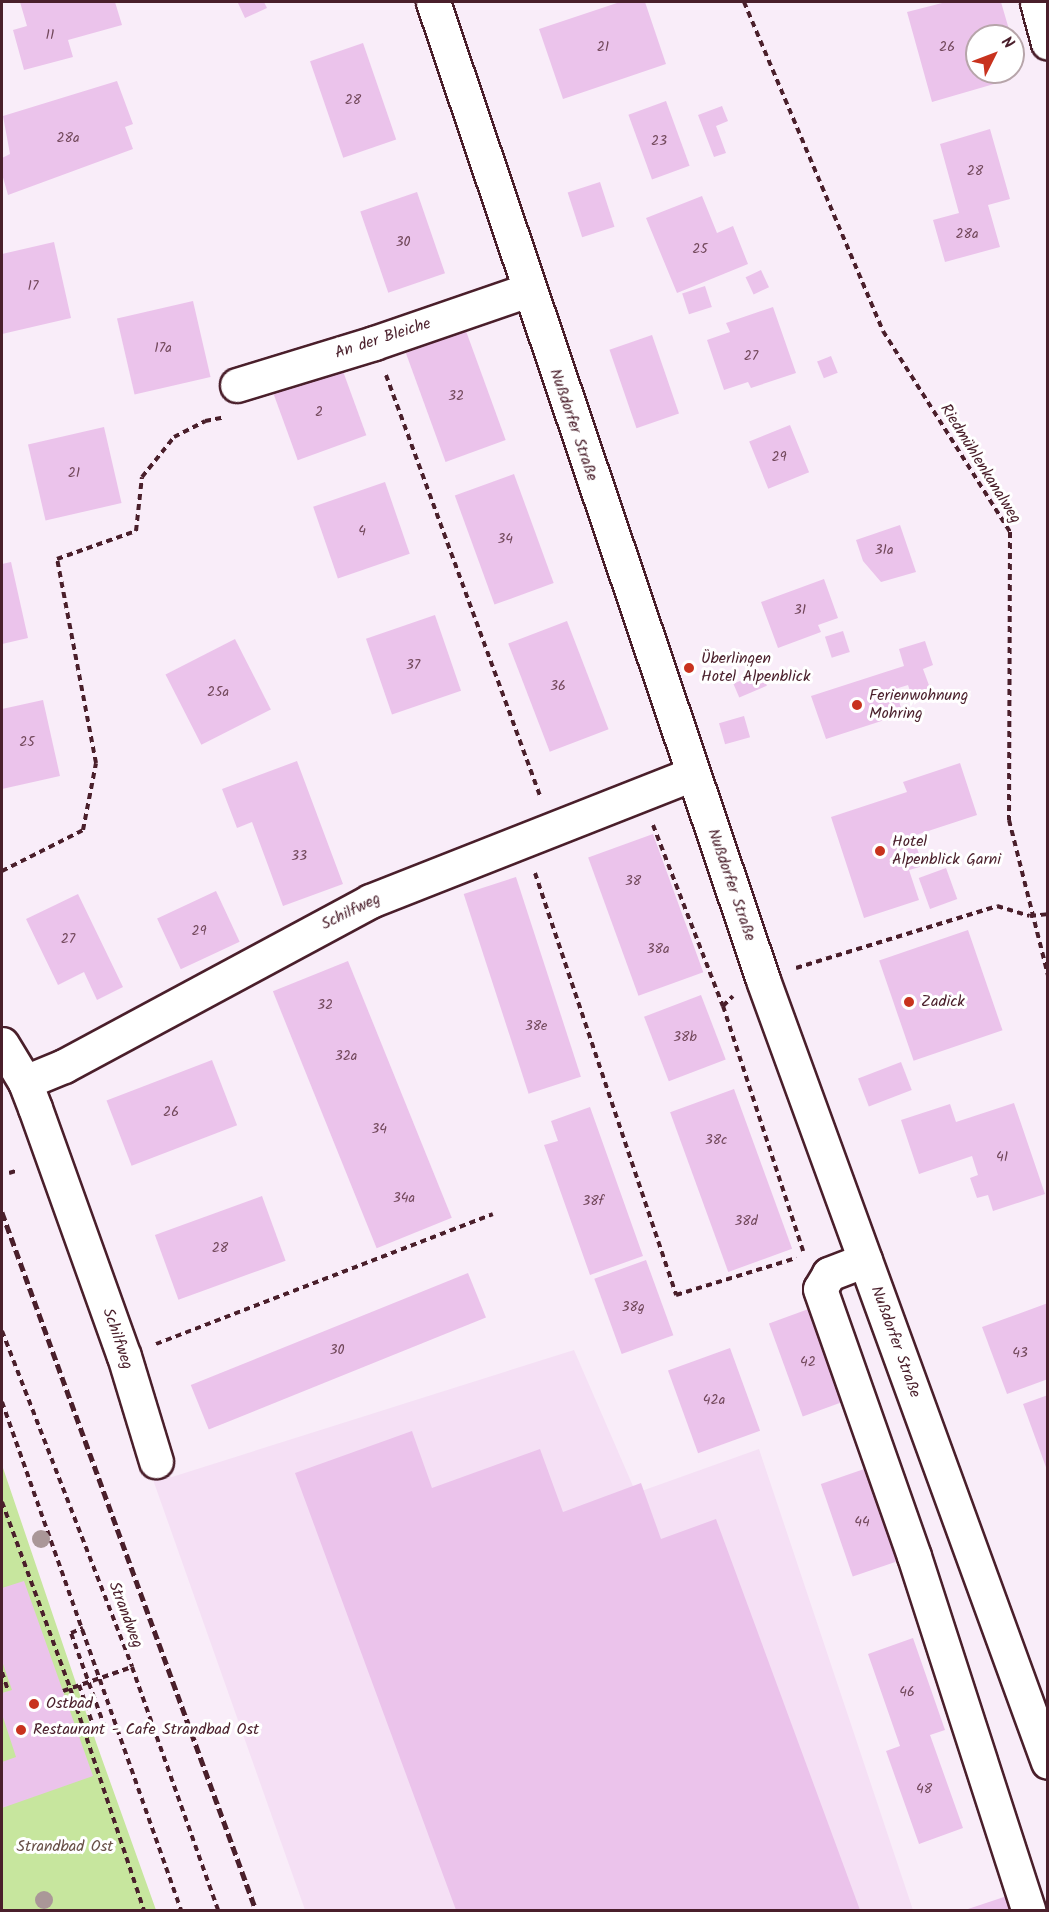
<!DOCTYPE html>
<meta charset="utf-8">
<style>
body{margin:0}
#map{position:relative;width:1049px;height:1912px;overflow:hidden;background:#f9edf9;font-family:Kalam,sans-serif}
div>[style]{position:absolute}
[style*='--x']{left:calc(var(--x)*1px);top:calc(var(--y)*1px);width:calc(var(--w)*1px);rotate:calc(var(--a)*1deg)}
.built>*{inset:0;background:#f5e0f5}
.green>*{inset:0;background:#c7e69e}
.building>*{inset:0;background:#ebc3eb;transform-origin:0 0}
.path>*{height:4px;margin-top:-2px;transform-origin:0;background:repeating-linear-gradient(90deg,#4a1f2b 0 6px,transparent 0 10.5px)}
.roads{filter:drop-shadow(2px 0 #4a1f2b) drop-shadow(-2px 0 #4a1f2b) drop-shadow(0 2px #4a1f2b) drop-shadow(0 -2px #4a1f2b)}
.minor>*{height:33px;margin:-16.5px;padding:0 16.5px;transform-origin:16.5px;border-radius:16.5px;background:#fff}
.rail>*{height:4.5px;margin-top:-2.25px;transform-origin:0;background:repeating-linear-gradient(90deg,#4a1f2b 0 9px,transparent 0 13.5px)}
.trees>*{width:18px;height:18px;margin:-9px;border-radius:50%;background:#aa9798}
.dots>*{width:16px;height:16px;translate:-50% -50%;box-sizing:border-box;border:3px solid #fff;border-radius:50%}
span{translate:-50% -50%;white-space:nowrap;text-align:center;line-height:1.15;-webkit-text-stroke:6px #fff;paint-order:stroke}
.number-label{font-size:14px;color:#72485b}
.number-label span{-webkit-text-stroke-width:0}
.street-label{font-size:16px;color:#4a1f2b}
.poi-label{font-size:16px;color:#4a1f2b}
.left{translate:0 -50%;text-align:left}
.park-label{font-size:16px;color:#695148}
.frame{position:absolute;inset:0;border:3px solid #4a1f2b;pointer-events:none}
.north{position:absolute;left:965px;top:24px;width:60px;height:60px;box-sizing:border-box;background:#fff;border:2px solid #b7a5aa;border-radius:50%;rotate:48deg;font-size:16px;font-weight:700;line-height:24px;text-align:center;color:#4a1f2b}
.north::after{content:'';display:block;margin:auto;width:21px;height:27px;background:#c8321e;clip-path:polygon(50% 0,100% 100%,50% 72%,0 100%)}
</style>
<div id="map">
<div class="built">
<i style="clip-path:polygon(574px 1350px,636px 1493px,759px 1449px,913px 1910px,305px 1910px,151px 1474px,172px 1477px)"></i>
</div>
<div class="green">
<i style="clip-path:polygon(2px 1465px,97px 1745px,156px 1910px,2px 1910px)"></i>
</div>
<div class="building">
<i style="clip-path:polygon(20px 2px,115px 2px,122px 25px,68px 40px,73px 57px,24px 70px,13px 30px,27px 26px)"></i>
<i style="clip-path:polygon(242px 2px,264px 2px,267px 8px,245px 18px,238px 3px)"></i>
<i style="clip-path:polygon(620px 2px,645px 2px,666px 64px,563px 99px,539px 29px)"></i>
<i style="clip-path:polygon(946px 2px,1001px 2px,1010px 33px,977px 36px,977px 72px,990px 72px,994px 84px,932px 102px,907px 12px)"></i>
<i style="left:363px;top:43px;width:102px;height:56px;rotate:71deg"></i>
<i style="clip-path:polygon(117px 81px,133px 124px,125px 127px,133px 149px,8px 195px,2px 174px,2px 158px,10px 154px,3px 116px)"></i>
<i style="left:666px;top:101px;width:69px;height:40px;rotate:70deg"></i>
<i style="clip-path:polygon(722px 106px,728px 121px,716px 126px,726px 153px,714px 157px,698px 115px)"></i>
<i style="clip-path:polygon(990px 129px,1010px 199px,988px 205px,1000px 247px,945px 262px,933px 220px,959px 213px,940px 144px)"></i>
<i style="left:600px;top:182px;width:47px;height:34px;rotate:72deg"></i>
<i style="left:417px;top:192px;width:86px;height:60px;rotate:71deg"></i>
<i style="clip-path:polygon(702px 196px,717px 233px,733px 226px,748px 264px,677px 293px,646px 218px)"></i>
<i style="clip-path:polygon(54px 242px,71px 318px,2px 334px,2px 254px)"></i>
<i style="left:761px;top:270px;width:19px;height:17px;rotate:65deg"></i>
<i style="left:705px;top:286px;width:22px;height:24px;rotate:72deg"></i>
<i style="left:193px;top:301px;width:78px;height:78px;rotate:77deg"></i>
<i style="clip-path:polygon(773px 307px,796px 373px,751px 388px,748px 382px,724px 390px,707px 340px,730px 332px,726px 323px)"></i>
<i style="left:466px;top:331px;width:116px;height:64px;rotate:70deg"></i>
<i style="left:652px;top:335px;width:83px;height:45px;rotate:71deg"></i>
<i style="left:831px;top:356px;width:18px;height:15px;rotate:68deg"></i>
<i style="left:340px;top:363px;width:77px;height:73px;rotate:70deg"></i>
<i style="left:790px;top:425px;width:51px;height:44px;rotate:68deg"></i>
<i style="left:104px;top:427px;width:78px;height:78px;rotate:77deg"></i>
<i style="left:514px;top:474px;width:116px;height:63px;rotate:70deg"></i>
<i style="left:385px;top:482px;width:76px;height:76px;rotate:71deg"></i>
<i style="clip-path:polygon(900px 525px,916px 572px,881px 582px,863px 561px,856px 540px)"></i>
<i style="clip-path:polygon(11px 562px,28px 638px,2px 644px,2px 564px)"></i>
<i style="clip-path:polygon(824px 579px,838px 618px,818px 625px,821px 632px,778px 648px,761px 602px)"></i>
<i style="left:435px;top:615px;width:80px;height:73px;rotate:71deg"></i>
<i style="left:567px;top:621px;width:116px;height:63px;rotate:69deg"></i>
<i style="left:843px;top:631px;width:22px;height:19px;rotate:72deg"></i>
<i style="left:235px;top:639px;width:79px;height:78px;rotate:63deg"></i>
<i style="clip-path:polygon(925px 641px,933px 665px,923px 669px,930px 688px,911px 694px,908px 685px,895px 689px,903px 714px,826px 739px,811px 696px,904px 666px,899px 649px)"></i>
<i style="left:761px;top:672px;width:15px;height:30px;rotate:67deg"></i>
<i style="clip-path:polygon(43px 700px,60px 776px,2px 789px,2px 709px)"></i>
<i style="left:744px;top:716px;width:22px;height:26px;rotate:74deg"></i>
<i style="clip-path:polygon(297px 761px,343px 884px,283px 906px,252px 822px,237px 828px,222px 789px)"></i>
<i style="clip-path:polygon(960px 763px,977px 815px,913px 836px,923px 866px,909px 870px,919px 900px,864px 918px,831px 817px,907px 792px,903px 782px)"></i>
<i style="left:653px;top:834px;width:147px;height:69px;rotate:70deg"></i>
<i style="left:946px;top:868px;width:33px;height:29px;rotate:70deg"></i>
<i style="left:516px;top:877px;width:210px;height:55px;rotate:72deg"></i>
<i style="left:216px;top:891px;width:56px;height:65px;rotate:65deg"></i>
<i style="clip-path:polygon(78px 894px,123px 987px,97px 1000px,84px 972px,58px 985px,26px 919px)"></i>
<i style="left:968px;top:930px;width:106px;height:94px;rotate:71deg"></i>
<i style="left:348px;top:961px;width:277px;height:81px;rotate:68deg"></i>
<i style="left:701px;top:995px;width:69px;height:61px;rotate:69deg"></i>
<i style="left:212px;top:1060px;width:70px;height:113px;rotate:69deg"></i>
<i style="left:901px;top:1062px;width:30px;height:46px;rotate:69deg"></i>
<i style="left:734px;top:1089px;width:170px;height:68px;rotate:70deg"></i>
<i style="clip-path:polygon(1014px 1103px,1045px 1194px,993px 1211px,988px 1195px,977px 1198px,970px 1178px,978px 1175px,972px 1156px,919px 1174px,901px 1120px,950px 1104px,956px 1122px)"></i>
<i style="clip-path:polygon(590px 1107px,643px 1256px,590px 1275px,544px 1145px,558px 1141px,551px 1121px)"></i>
<i style="left:262px;top:1196px;width:69px;height:114px;rotate:70deg"></i>
<i style="left:646px;top:1260px;width:80px;height:55px;rotate:70deg"></i>
<i style="left:468px;top:1273px;width:48px;height:299px;rotate:68deg"></i>
<i style="clip-path:polygon(1048px 1303px,1048px 1379px,1007px 1394px,982px 1327px)"></i>
<i style="left:814px;top:1307px;width:99px;height:48px;rotate:70deg"></i>
<i style="left:730px;top:1348px;width:88px;height:66px;rotate:70deg"></i>
<i style="clip-path:polygon(1048px 1395px,1048px 1470px,1047px 1470px,1023px 1404px)"></i>
<i style="clip-path:polygon(412px 1431px,432px 1488px,540px 1449px,563px 1512px,641px 1483px,661px 1539px,716px 1519px,860px 1910px,456px 1910px,295px 1473px)"></i>
<i style="left:870px;top:1467px;width:98px;height:52px;rotate:71deg"></i>
<i style="clip-path:polygon(24px 1581px,93px 1776px,2px 1808px,2px 1762px,16px 1757px,2px 1714px,2px 1693px,12px 1690px,2px 1661px,2px 1588px)"></i>
<i style="clip-path:polygon(913px 1638px,945px 1730px,930px 1735px,963px 1828px,919px 1844px,886px 1751px,900px 1746px,868px 1654px)"></i>
<i style="clip-path:polygon(1010px 1895px,1015px 1910px,965px 1910px)"></i>
</div>
<div class="path">
<i style="--x:744;--y:2;--w:357;--a:67.1"></i>
<i style="--x:883;--y:331;--w:238;--a:57.7"></i>
<i style="--x:1010;--y:532;--w:288;--a:90.2"></i>
<i style="--x:1009;--y:820;--w:160;--a:75.9"></i>
<i style="--x:386;--y:375;--w:451;--a:69.9"></i>
<i style="--x:653;--y:825;--w:194;--a:68.9"></i>
<i style="--x:723;--y:1006;--w:258;--a:71.9"></i>
<i style="--x:2;--y:871;--w:91;--a:-26.8"></i>
<i style="--x:83;--y:830;--w:68;--a:-79"></i>
<i style="--x:96;--y:763;--w:208;--a:-100.8"></i>
<i style="--x:57;--y:559;--w:84;--a:-19.5"></i>
<i style="--x:136;--y:531;--w:54;--a:-83.7"></i>
<i style="--x:142;--y:477;--w:51;--a:-51.3"></i>
<i style="--x:174;--y:437;--w:35;--a:-27"></i>
<i style="--x:205;--y:421;--w:20;--a:-11"></i>
<i style="--x:535;--y:873;--w:445;--a:71.5"></i>
<i style="--x:676;--y:1295;--w:126;--a:-17.1"></i>
<i style="--x:796;--y:968;--w:210;--a:-17.1"></i>
<i style="--x:997;--y:906;--w:34;--a:17"></i>
<i style="--x:1030;--y:916;--w:18;--a:-6"></i>
<i style="--x:723;--y:1006;--w:14;--a:-45"></i>
<i style="--x:9;--y:1173;--w:10;--a:-17"></i>
<i style="--x:2;--y:1331;--w:360;--a:68.8"></i>
<i style="--x:132;--y:1667;--w:258;--a:70.5"></i>
<i style="--x:156;--y:1344;--w:361;--a:-21.1"></i>
<i style="--x:2;--y:1402;--w:539;--a:70.59"></i>
<i style="--x:2;--y:1502;--w:198;--a:69.9"></i>
<i style="--x:70;--y:1688;--w:234;--a:71.6"></i>
<i style="--x:2;--y:1672;--w:20;--a:72"></i>
<i style="--x:79;--y:1685;--w:49;--a:70.8"></i>
<i style="--x:95;--y:1731;--w:10;--a:-17"></i>
<i style="--x:105;--y:1728;--w:101;--a:-109.7"></i>
<i style="--x:71;--y:1633;--w:13;--a:-23"></i>
<i style="--x:63;--y:1691;--w:73;--a:-19.2"></i>
</div>
<div class="roads">
<div class="minor">
<i style="--x:433;--y:2;--w:1032;--a:71.35"></i>
<i style="--x:763;--y:980;--w:832;--a:69.98"></i>
<i style="--x:1037;--y:2;--w:42;--a:75"></i>
<i style="--x:237;--y:385;--w:143;--a:-17"></i>
<i style="--x:374;--y:343;--w:163;--a:-19"></i>
<i style="--x:2;--y:1044;--w:44;--a:58.8"></i>
<i style="--x:25;--y:1082;--w:28;--a:69"></i>
<i style="--x:35;--y:1108;--w:263;--a:70.3"></i>
<i style="--x:124;--y:1356;--w:110;--a:73.1"></i>
<i style="--x:25;--y:1082;--w:42;--a:-22.3"></i>
<i style="--x:64;--y:1066;--w:348;--a:-28.3"></i>
<i style="--x:370;--y:901;--w:346;--a:-21.5"></i>
<i style="--x:865;--y:1260;--w:39;--a:159"></i>
<i style="--x:829;--y:1274;--w:17;--a:121"></i>
<i style="--x:820;--y:1289;--w:283;--a:70.6"></i>
<i style="--x:914;--y:1556;--w:372;--a:72.1"></i>
</div>
</div>
<div class="rail">
<i style="--x:2;--y:1212;--w:743;--a:70"></i>
</div>
<div class="trees">
<i style="left:41px;top:1539px"></i>
<i style="left:44px;top:1900px"></i>
</div>
<div class="dots">
<i style="left:689px;top:668px;background:#c8321e"></i>
<i style="left:857px;top:705px;background:#c8321e"></i>
<i style="left:880px;top:851px;background:#c8321e"></i>
<i style="left:909px;top:1002px;background:#c8321e"></i>
<i style="left:34px;top:1704px;background:#c8321e"></i>
<i style="left:21px;top:1730px;background:#c8321e"></i>
</div>
<div class="number-label">
<span style="left:50px;top:35px">11</span>
<span style="left:603px;top:47px">21</span>
<span style="left:947px;top:47px">26</span>
<span style="left:353px;top:100px">28</span>
<span style="left:68px;top:138px">28a</span>
<span style="left:659px;top:141px">23</span>
<span style="left:975px;top:171px">28</span>
<span style="left:967px;top:234px">28a</span>
<span style="left:403px;top:242px">30</span>
<span style="left:700px;top:249px">25</span>
<span style="left:33px;top:286px">17</span>
<span style="left:163px;top:348px">17a</span>
<span style="left:751px;top:356px">27</span>
<span style="left:456px;top:396px">32</span>
<span style="left:319px;top:412px">2</span>
<span style="left:779px;top:457px">29</span>
<span style="left:74px;top:473px">21</span>
<span style="left:362px;top:531px">4</span>
<span style="left:505px;top:539px">34</span>
<span style="left:884px;top:550px">31a</span>
<span style="left:800px;top:610px">31</span>
<span style="left:413px;top:665px">37</span>
<span style="left:558px;top:686px">36</span>
<span style="left:218px;top:692px">25a</span>
<span style="left:27px;top:742px">25</span>
<span style="left:299px;top:856px">33</span>
<span style="left:633px;top:881px">38</span>
<span style="left:199px;top:931px">29</span>
<span style="left:68px;top:939px">27</span>
<span style="left:658px;top:949px">38a</span>
<span style="left:325px;top:1005px">32</span>
<span style="left:536px;top:1026px">38e</span>
<span style="left:685px;top:1037px">38b</span>
<span style="left:346px;top:1056px">32a</span>
<span style="left:171px;top:1112px">26</span>
<span style="left:379px;top:1129px">34</span>
<span style="left:716px;top:1140px">38c</span>
<span style="left:1002px;top:1157px">41</span>
<span style="left:404px;top:1198px">34a</span>
<span style="left:593px;top:1201px">38f</span>
<span style="left:746px;top:1221px">38d</span>
<span style="left:220px;top:1248px">28</span>
<span style="left:633px;top:1307px">38g</span>
<span style="left:337px;top:1350px">30</span>
<span style="left:1020px;top:1353px">43</span>
<span style="left:808px;top:1362px">42</span>
<span style="left:714px;top:1400px">42a</span>
<span style="left:862px;top:1522px">44</span>
<span style="left:907px;top:1692px">46</span>
<span style="left:924px;top:1789px">48</span>
</div>
<div class="street-label">
<span style="left:383px;top:339px;rotate:-18deg">An der Bleiche</span>
<span style="left:573px;top:425px;rotate:71deg">Nußdorfer Straße</span>
<span style="left:980px;top:464px;rotate:58deg">Riedmühlenkanalweg</span>
<span style="left:731px;top:885px;rotate:71deg">Nußdorfer Straße</span>
<span style="left:351px;top:912px;rotate:-26deg">Schilfweg</span>
<span style="left:117px;top:1339px;rotate:71deg">Schilfweg</span>
<span style="left:895px;top:1342px;rotate:70deg">Nußdorfer Straße</span>
<span style="left:125px;top:1615px;rotate:69deg">Strandweg</span>
</div>
<div class="poi-label">
<span class="left" style="left:701px;top:668px">Überlingen<br>Hotel Alpenblick</span>
<span class="left" style="left:869px;top:705px">Ferienwohnung<br>Mohring</span>
<span class="left" style="left:892px;top:851px">Hotel<br>Alpenblick Garni</span>
<span class="left" style="left:921px;top:1002px">Zadick</span>
<span class="left" style="left:46px;top:1704px">Ostbad</span>
<span class="left" style="left:33px;top:1730px">Restaurant - Cafe Strandbad Ost</span>
</div>
<div class="park-label">
<span style="left:65px;top:1847px">Strandbad Ost</span>
</div>
<div class="frame"></div>
<div class="north">N</div>
</div>
